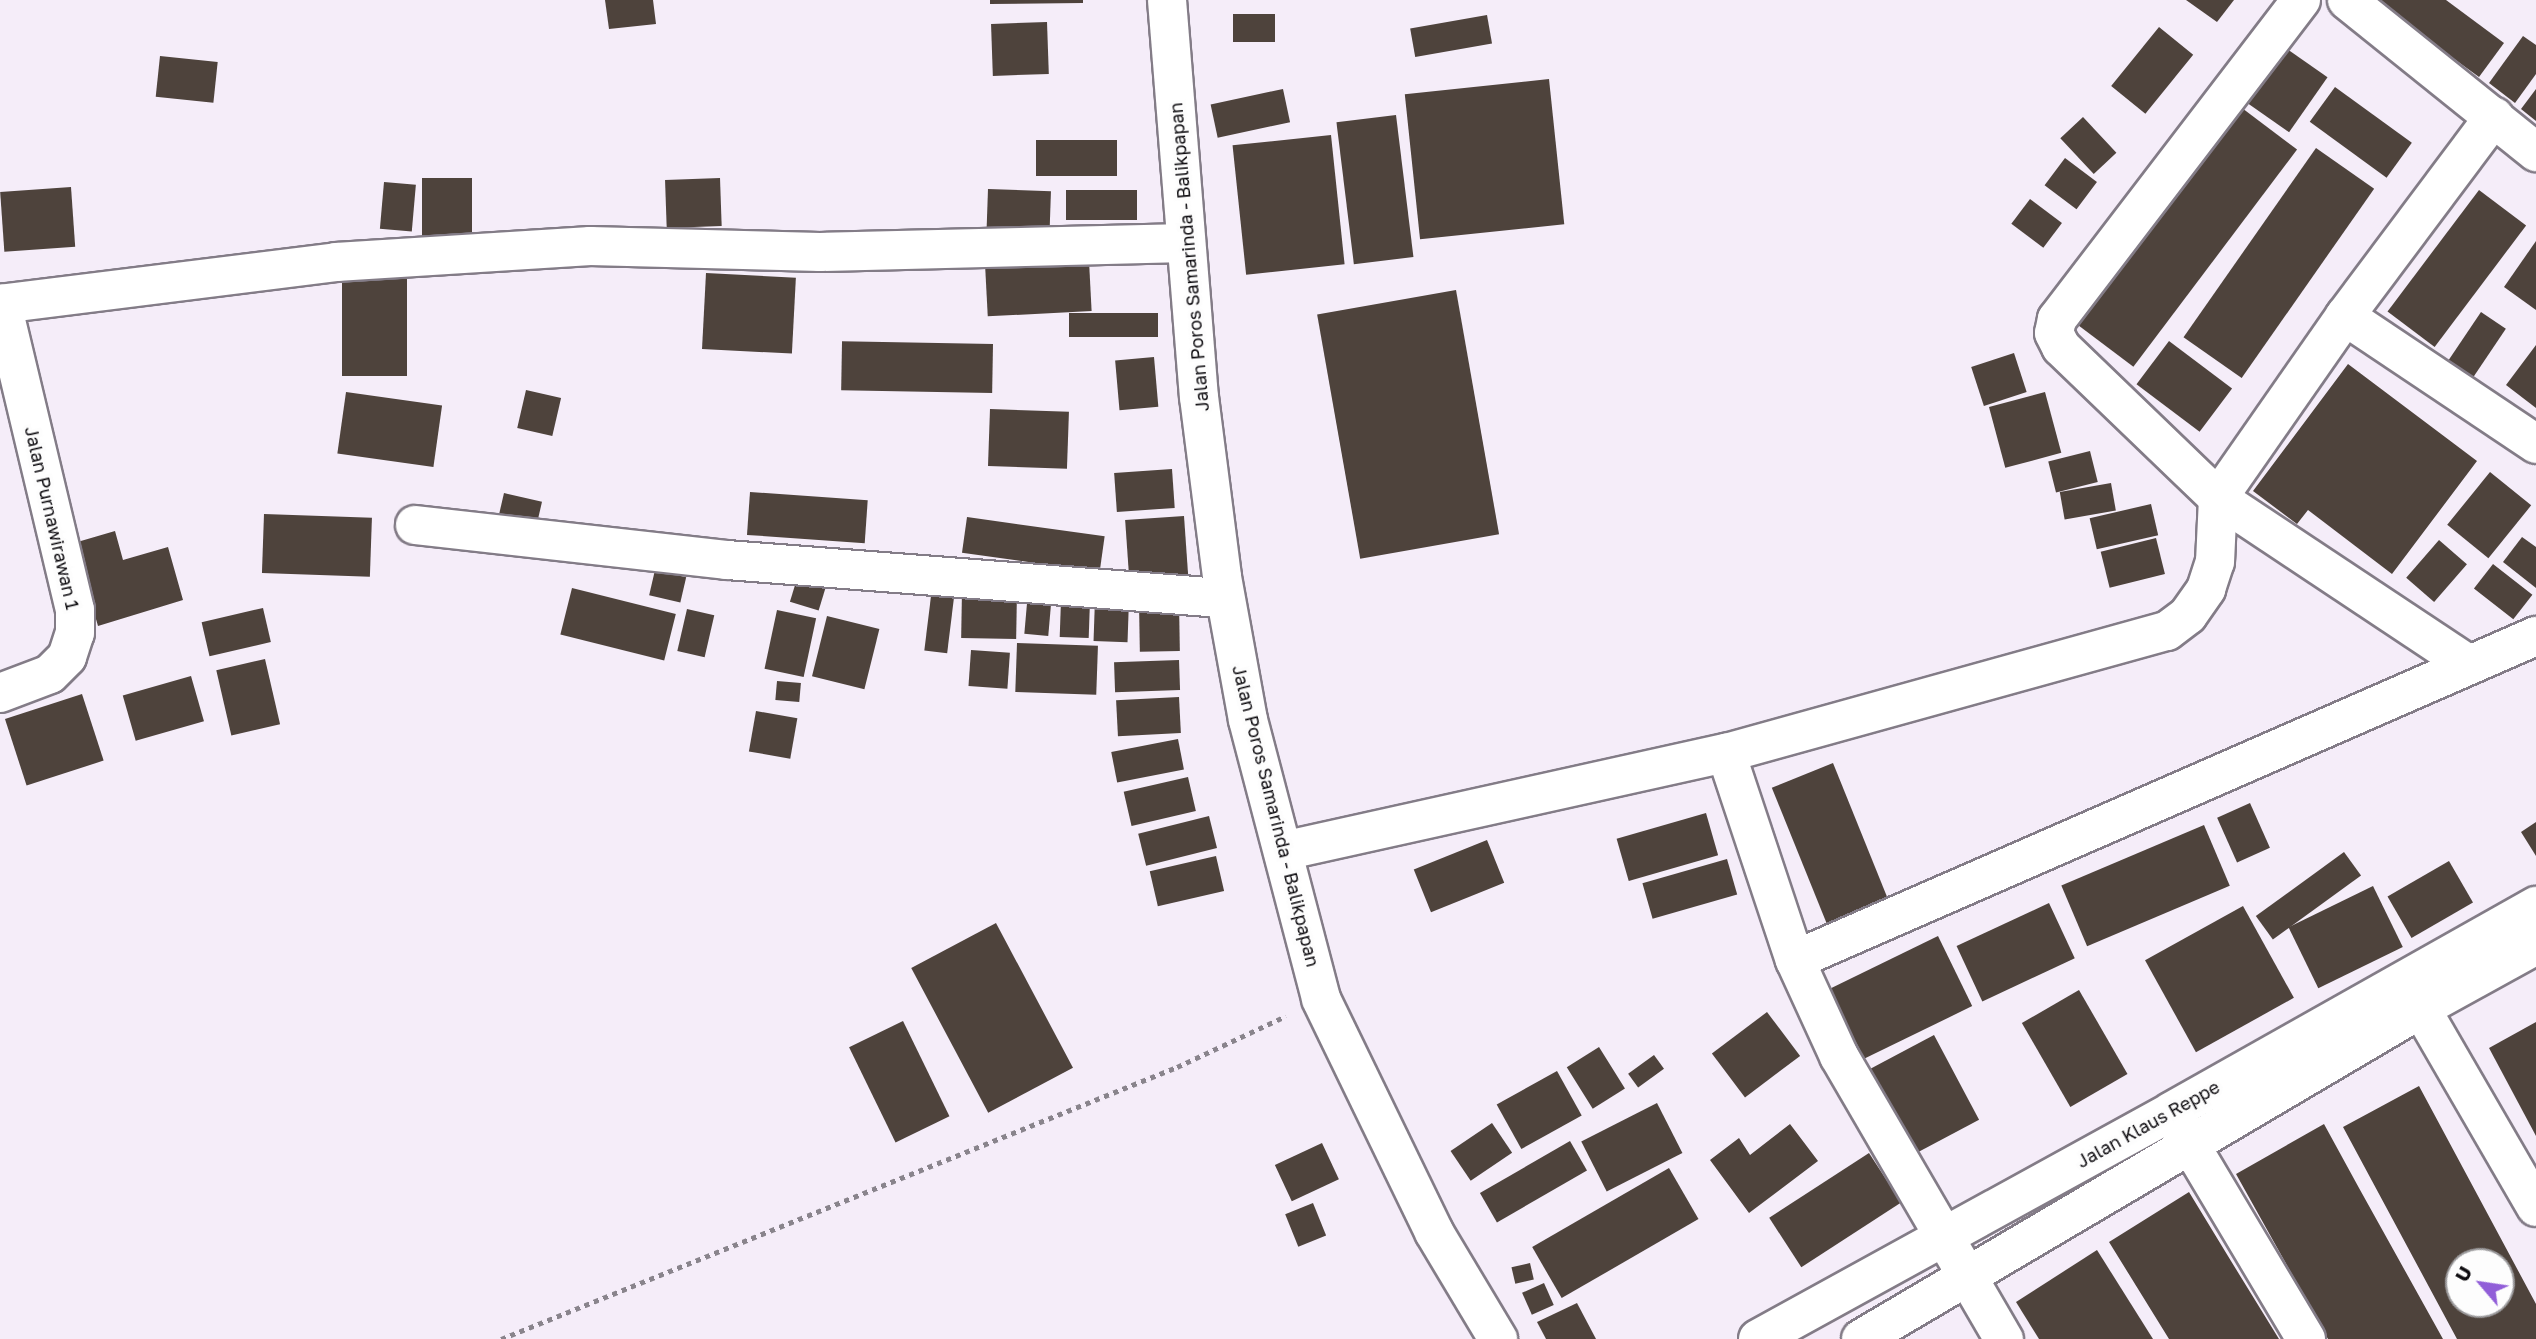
<!DOCTYPE html>
<style>
body{margin:0}
#map{position:relative;width:2536px;height:1339px;overflow:hidden;background:#f5edf9;font-family:"Golos Text",sans-serif}
div>[style]{position:absolute}
[style*='--x']{left:calc(var(--x)*1px);top:calc(var(--y)*1px);width:calc(var(--w)*1px);rotate:calc(var(--a)*1deg)}
.building>*{inset:0;background:#4e433c;transform-origin:0 0}
.path>*{height:4.5px;margin-top:-2.25px;transform-origin:0;background:repeating-linear-gradient(90deg,#89848c 0 5px,transparent 0 10px)}
.roads{filter:drop-shadow(2px 0 #837c87) drop-shadow(-2px 0 #837c87) drop-shadow(0 2px #837c87) drop-shadow(0 -2px #837c87)}
.street>*{height:38px;margin:-19px;padding:0 19px;transform-origin:19px;border-radius:19px;background:#fff}
.highway>*{height:38px;margin:-19px;padding:0 19px;transform-origin:19px;border-radius:19px;background:#fff}
span{translate:-50% -50%;white-space:nowrap;text-align:center;line-height:1.15;-webkit-text-stroke:7px #fdfdfd;paint-order:stroke}
.street-label{font-size:18px;color:#0d0b0f}
.north{position:absolute;left:2445px;top:1248px;width:70px;height:70px;box-sizing:border-box;background:#fdfdfd;border:2px solid #9d9c9e;border-radius:50%;rotate:299deg;font-size:19px;font-weight:700;line-height:28px;text-align:center;color:#0d0b0f}
.north::after{content:'';display:block;margin:auto;width:24px;height:32px;background:#915ed8;clip-path:polygon(50% 0,100% 100%,50% 72%,0 100%)}
</style>
<div id="map">
<div class="building">
<i style="clip-path:polygon(605px 0,653px 0,656px 24px,609px 29px)"></i>
<i style="clip-path:polygon(990px 0,1083px 0,1083px 3px,990px 4px)"></i>
<i style="clip-path:polygon(2186px 0,2234px 0,2217px 22px)"></i>
<i style="clip-path:polygon(2373px 0,2446px 0,2504px 43px,2479px 77px)"></i>
<i style="left:1275px;top:14px;width:28px;height:42px;rotate:90deg"></i>
<i style="left:1487px;top:15px;width:29px;height:78px;rotate:80deg"></i>
<i style="left:1047px;top:22px;width:52px;height:56px;rotate:88deg"></i>
<i style="left:2159px;top:27px;width:44px;height:76px;rotate:39deg"></i>
<i style="clip-path:polygon(2523px 36px,2536px 45px,2536px 74px,2515px 103px,2489px 83px)"></i>
<i style="left:2280px;top:44px;width:58px;height:67px;rotate:35deg"></i>
<i style="left:160px;top:56px;width:58px;height:41px;rotate:6deg"></i>
<i style="left:1549px;top:79px;width:146px;height:145px;rotate:84deg"></i>
<i style="left:2335px;top:87px;width:95px;height:43px;rotate:36deg"></i>
<i style="left:1283px;top:89px;width:34px;height:74px;rotate:78deg"></i>
<i style="clip-path:polygon(2536px 89px,2536px 121px,2521px 109px)"></i>
<i style="left:2230px;top:99px;width:84px;height:272px;rotate:37deg"></i>
<i style="left:1396px;top:115px;width:143px;height:60px;rotate:83deg"></i>
<i style="left:2083px;top:117px;width:49px;height:31px;rotate:47deg"></i>
<i style="left:1331px;top:135px;width:130px;height:99px;rotate:84deg"></i>
<i style="left:1036px;top:140px;width:81px;height:36px"></i>
<i style="left:2316px;top:148px;width:71px;height:231px;rotate:35deg"></i>
<i style="left:2065px;top:158px;width:40px;height:34px;rotate:37deg"></i>
<i style="left:472px;top:178px;width:68px;height:50px;rotate:90deg"></i>
<i style="left:720px;top:178px;width:48px;height:55px;rotate:88deg"></i>
<i style="left:384px;top:182px;width:32px;height:47px;rotate:5deg"></i>
<i style="left:71px;top:187px;width:60px;height:71px;rotate:86deg"></i>
<i style="left:988px;top:189px;width:63px;height:47px;rotate:2deg"></i>
<i style="left:1066px;top:190px;width:71px;height:30px"></i>
<i style="left:2479px;top:190px;width:59px;height:152px;rotate:37deg"></i>
<i style="left:2030px;top:199px;width:40px;height:31px;rotate:37deg"></i>
<i style="clip-path:polygon(2536px 241px,2536px 310px,2504px 287px)"></i>
<i style="left:1089px;top:261px;width:50px;height:104px;rotate:87deg"></i>
<i style="left:706px;top:273px;width:90px;height:76px;rotate:3deg"></i>
<i style="left:342px;top:279px;width:65px;height:97px"></i>
<i style="left:1456px;top:290px;width:248px;height:141px;rotate:80deg"></i>
<i style="left:2481px;top:312px;width:30px;height:59px;rotate:34deg"></i>
<i style="left:1158px;top:313px;width:24px;height:89px;rotate:90deg"></i>
<i style="left:2169px;top:341px;width:79px;height:54px;rotate:37deg"></i>
<i style="left:993px;top:344px;width:49px;height:151px;rotate:91deg"></i>
<i style="clip-path:polygon(2536px 345px,2536px 408px,2506px 385px)"></i>
<i style="left:2014px;top:353px;width:41px;height:45px;rotate:72deg"></i>
<i style="left:1154px;top:357px;width:50px;height:39px;rotate:85deg"></i>
<i style="clip-path:polygon(2348px 364px,2477px 461px,2392px 574px,2308px 510px,2297px 524px,2253px 491px)"></i>
<i style="left:526px;top:390px;width:36px;height:39px;rotate:13deg"></i>
<i style="left:346px;top:392px;width:97px;height:62px;rotate:8deg"></i>
<i style="left:2045px;top:392px;width:63px;height:58px;rotate:75deg"></i>
<i style="left:990px;top:409px;width:79px;height:57px;rotate:2deg"></i>
<i style="left:2090px;top:451px;width:32px;height:43px;rotate:76deg"></i>
<i style="left:1172px;top:469px;width:39px;height:58px;rotate:86deg"></i>
<i style="left:2490px;top:472px;width:53px;height:68px;rotate:39deg"></i>
<i style="left:2111px;top:483px;width:28px;height:52px;rotate:80deg"></i>
<i style="left:750px;top:492px;width:118px;height:43px;rotate:4deg"></i>
<i style="left:504px;top:493px;width:39px;height:28px;rotate:13deg"></i>
<i style="left:2151px;top:504px;width:32px;height:63px;rotate:77deg"></i>
<i style="left:264px;top:514px;width:108px;height:59px;rotate:2deg"></i>
<i style="left:1184px;top:516px;width:59px;height:59px;rotate:86deg"></i>
<i style="left:967px;top:517px;width:139px;height:36px;rotate:8deg"></i>
<i style="clip-path:polygon(115px 531px,123px 560px,168px 547px,183px 600px,98px 626px,74px 543px)"></i>
<i style="clip-path:polygon(2522px 537px,2536px 547px,2536px 588px,2503px 562px)"></i>
<i style="left:2156px;top:538px;width:37px;height:57px;rotate:76deg"></i>
<i style="left:2439px;top:540px;width:37px;height:50px;rotate:41deg"></i>
<i style="left:2493px;top:564px;width:50px;height:31px;rotate:38deg"></i>
<i style="left:655px;top:570px;width:32px;height:26px;rotate:13deg"></i>
<i style="left:799px;top:572px;width:30px;height:31px;rotate:17deg"></i>
<i style="left:572px;top:588px;width:107px;height:48px;rotate:14deg"></i>
<i style="left:932px;top:588px;width:23px;height:63px;rotate:7deg"></i>
<i style="left:962px;top:590px;width:55px;height:48px;rotate:1deg"></i>
<i style="left:1028px;top:592px;width:24px;height:42px;rotate:5deg"></i>
<i style="left:1095px;top:599px;width:34px;height:42px;rotate:2deg"></i>
<i style="left:1061px;top:600px;width:29px;height:37px;rotate:2deg"></i>
<i style="left:1179px;top:602px;width:49px;height:40px;rotate:89deg"></i>
<i style="left:263px;top:608px;width:35px;height:63px;rotate:77deg"></i>
<i style="left:687px;top:609px;width:28px;height:43px;rotate:13deg"></i>
<i style="left:777px;top:610px;width:40px;height:60px;rotate:12deg"></i>
<i style="left:827px;top:616px;width:54px;height:62px;rotate:14deg"></i>
<i style="left:1017px;top:643px;width:81px;height:49px;rotate:2deg"></i>
<i style="left:971px;top:650px;width:39px;height:36px;rotate:4deg"></i>
<i style="left:265px;top:659px;width:67px;height:50px;rotate:77deg"></i>
<i style="left:1179px;top:660px;width:30px;height:65px;rotate:88deg"></i>
<i style="left:191px;top:676px;width:47px;height:71px;rotate:74deg"></i>
<i style="left:777px;top:681px;width:24px;height:19px;rotate:5deg"></i>
<i style="left:82px;top:694px;width:70px;height:81px;rotate:72deg"></i>
<i style="left:1179px;top:697px;width:36px;height:63px;rotate:87deg"></i>
<i style="left:756px;top:711px;width:42px;height:41px;rotate:10deg"></i>
<i style="left:1178px;top:739px;width:31px;height:68px;rotate:79deg"></i>
<i style="left:1833px;top:763px;width:149px;height:66px;rotate:68deg"></i>
<i style="left:1188px;top:777px;width:35px;height:66px;rotate:77deg"></i>
<i style="left:2250px;top:803px;width:49px;height:36px;rotate:66deg"></i>
<i style="left:1706px;top:813px;width:44px;height:93px;rotate:74deg"></i>
<i style="left:1209px;top:816px;width:33px;height:73px;rotate:76deg"></i>
<i style="clip-path:polygon(2536px 822px,2536px 856px,2521px 832px)"></i>
<i style="left:2204px;top:825px;width:66px;height:155px;rotate:67deg"></i>
<i style="left:1487px;top:840px;width:46px;height:79px;rotate:68deg"></i>
<i style="left:2344px;top:852px;width:29px;height:109px;rotate:54deg"></i>
<i style="left:1216px;top:856px;width:36px;height:68px;rotate:77deg"></i>
<i style="left:1727px;top:859px;width:37px;height:88px;rotate:74deg"></i>
<i style="left:2449px;top:861px;width:48px;height:71px;rotate:60deg"></i>
<i style="left:2373px;top:886px;width:68px;height:94px;rotate:64deg"></i>
<i style="left:2049px;top:903px;width:61px;height:102px;rotate:65deg"></i>
<i style="left:2243px;top:906px;width:105px;height:112px;rotate:61deg"></i>
<i style="left:996px;top:923px;width:164px;height:96px;rotate:62deg"></i>
<i style="left:1938px;top:936px;width:78px;height:130px;rotate:64deg"></i>
<i style="left:2079px;top:990px;width:97px;height:66px;rotate:60deg"></i>
<i style="left:1767px;top:1012px;width:55px;height:69px;rotate:53deg"></i>
<i style="left:903px;top:1021px;width:106px;height:60px;rotate:64deg"></i>
<i style="clip-path:polygon(2536px 1022px,2536px 1136px,2489px 1048px)"></i>
<i style="left:1934px;top:1035px;width:96px;height:80px;rotate:62deg"></i>
<i style="left:1599px;top:1047px;width:49px;height:38px;rotate:58deg"></i>
<i style="left:1654px;top:1055px;width:17px;height:32px;rotate:54deg"></i>
<i style="left:1557px;top:1071px;width:51px;height:69px;rotate:61deg"></i>
<i style="clip-path:polygon(evenodd,2419px 1086px,2536px 1304px,2536px 1339px,2457px 1339px,2343px 1127px,2419px 1086px,2459px 1262px,2501px 1262px,2501px 1304px,2459px 1304px,2459px 1262px)"></i>
<i style="left:1657px;top:1103px;width:56px;height:85px;rotate:63deg"></i>
<i style="left:1492px;top:1123px;width:36px;height:50px;rotate:56deg"></i>
<i style="clip-path:polygon(1790px 1124px,1818px 1161px,1749px 1213px,1710px 1160px,1739px 1138px,1750px 1155px)"></i>
<i style="clip-path:polygon(2324px 1124px,2359px 1188px,2443px 1339px,2328px 1339px,2236px 1174px)"></i>
<i style="left:1570px;top:1141px;width:34px;height:104px;rotate:60deg"></i>
<i style="left:1322px;top:1143px;width:40px;height:52px;rotate:65deg"></i>
<i style="left:1869px;top:1153px;width:59px;height:119px;rotate:57deg"></i>
<i style="left:1669px;top:1168px;width:59px;height:158px;rotate:60deg"></i>
<i style="clip-path:polygon(2189px 1192px,2231px 1261px,2279px 1339px,2169px 1339px,2109px 1242px)"></i>
<i style="left:1313px;top:1203px;width:35px;height:30px;rotate:68deg"></i>
<i style="clip-path:polygon(2097px 1250px,2153px 1339px,2039px 1339px,2016px 1302px)"></i>
<i style="left:1530px;top:1263px;width:17px;height:19px;rotate:77deg"></i>
<i style="left:1544px;top:1283px;width:24px;height:24px;rotate:66deg"></i>
<i style="clip-path:polygon(1577px 1303px,1596px 1339px,1546px 1339px,1537px 1322px)"></i>
</div>
<div class="path">
<i style="--x:501;--y:1339;--w:729;--a:-21.92"></i>
<i style="--x:1177;--y:1067;--w:120;--a:-25.1"></i>
</div>
<div class="roads">
<div class="street">
<i style="--x:2301;--y:0;--w:402;--a:127.4"></i>
<i style="--x:2057;--y:319;--w:14;--a:102"></i>
<i style="--x:2054;--y:333;--w:16;--a:63"></i>
<i style="--x:2061;--y:347;--w:218;--a:43.9"></i>
<i style="--x:2218;--y:498;--w:301;--a:33.6"></i>
<i style="--x:2347;--y:0;--w:243;--a:38.8"></i>
<i style="--x:0;--y:304;--w:339;--a:-7.1"></i>
<i style="--x:336;--y:262;--w:255;--a:-3.6"></i>
<i style="--x:590;--y:246;--w:230;--a:1.5"></i>
<i style="--x:820;--y:252;--w:366;--a:-1.4"></i>
<i style="--x:2345;--y:316;--w:230;--a:33.8"></i>
<i style="--x:415;--y:525;--w:314;--a:6.4"></i>
<i style="--x:727;--y:560;--w:499;--a:4.4"></i>
<i style="--x:0;--y:693;--w:53;--a:-20.8"></i>
<i style="--x:50;--y:674;--w:24;--a:-45"></i>
<i style="--x:67;--y:657;--w:25;--a:-72"></i>
<i style="--x:75;--y:633;--w:23;--a:-90"></i>
<i style="--x:75;--y:610;--w:315;--a:-103.4"></i>
<i style="--x:1726;--y:753;--w:218;--a:71.6"></i>
<i style="--x:1795;--y:960;--w:106;--a:65.4"></i>
<i style="--x:1839;--y:1056;--w:328;--a:59.8"></i>
<i style="--x:1283;--y:851;--w:454;--a:-12.5"></i>
<i style="--x:1726;--y:753;--w:458;--a:-15.5"></i>
<i style="--x:2167;--y:631;--w:26;--a:-37"></i>
<i style="--x:2188;--y:615;--w:32;--a:-55"></i>
<i style="--x:2206;--y:589;--w:28;--a:-72"></i>
<i style="--x:2215;--y:562;--w:64;--a:-87.3"></i>
<i style="--x:2218;--y:498;--w:222;--a:-55.1"></i>
<i style="--x:2345;--y:316;--w:249;--a:-53.2"></i>
<i style="--x:1795;--y:960;--w:809;--a:-23.62"></i>
<i style="--x:2409;--y:988;--w:253;--a:59.9"></i>
<i style="--x:2179;--y:1126;--w:248;--a:59.2"></i>
<i style="--x:1758;--y:1339;--w:473;--a:-28.8"></i>
<i style="--x:2172;--y:1111;--w:418;--a:-29.4"></i>
<i style="--x:1861;--y:1339;--w:651;--a:-30.54"></i>
<i style="--x:2422;--y:1008;--w:130;--a:-28.9"></i>
</div>
<div class="highway">
<i style="--x:1167;--y:0;--w:398;--a:85.4"></i>
<i style="--x:1199;--y:397;--w:181;--a:82.7"></i>
<i style="--x:1222;--y:577;--w:145;--a:79.7"></i>
<i style="--x:1248;--y:720;--w:288;--a:75.3"></i>
<i style="--x:1321;--y:999;--w:259;--a:64.1"></i>
<i style="--x:1434;--y:1232;--w:125;--a:59.1"></i>
</div>
</div>
<div class="street-label">
<span style="left:1189px;top:257px;rotate:-95deg">Jalan Poros Samarinda - Balikpapan</span>
<span style="left:52px;top:518px;rotate:77deg">Jalan Purnawirawan 1</span>
<span style="left:1276px;top:816px;rotate:76deg">Jalan Poros Samarinda - Balikpapan</span>
<span style="left:2148px;top:1124px;rotate:-29deg">Jalan Klaus Reppe</span>
</div>
<div class="north">U</div>
</div>
